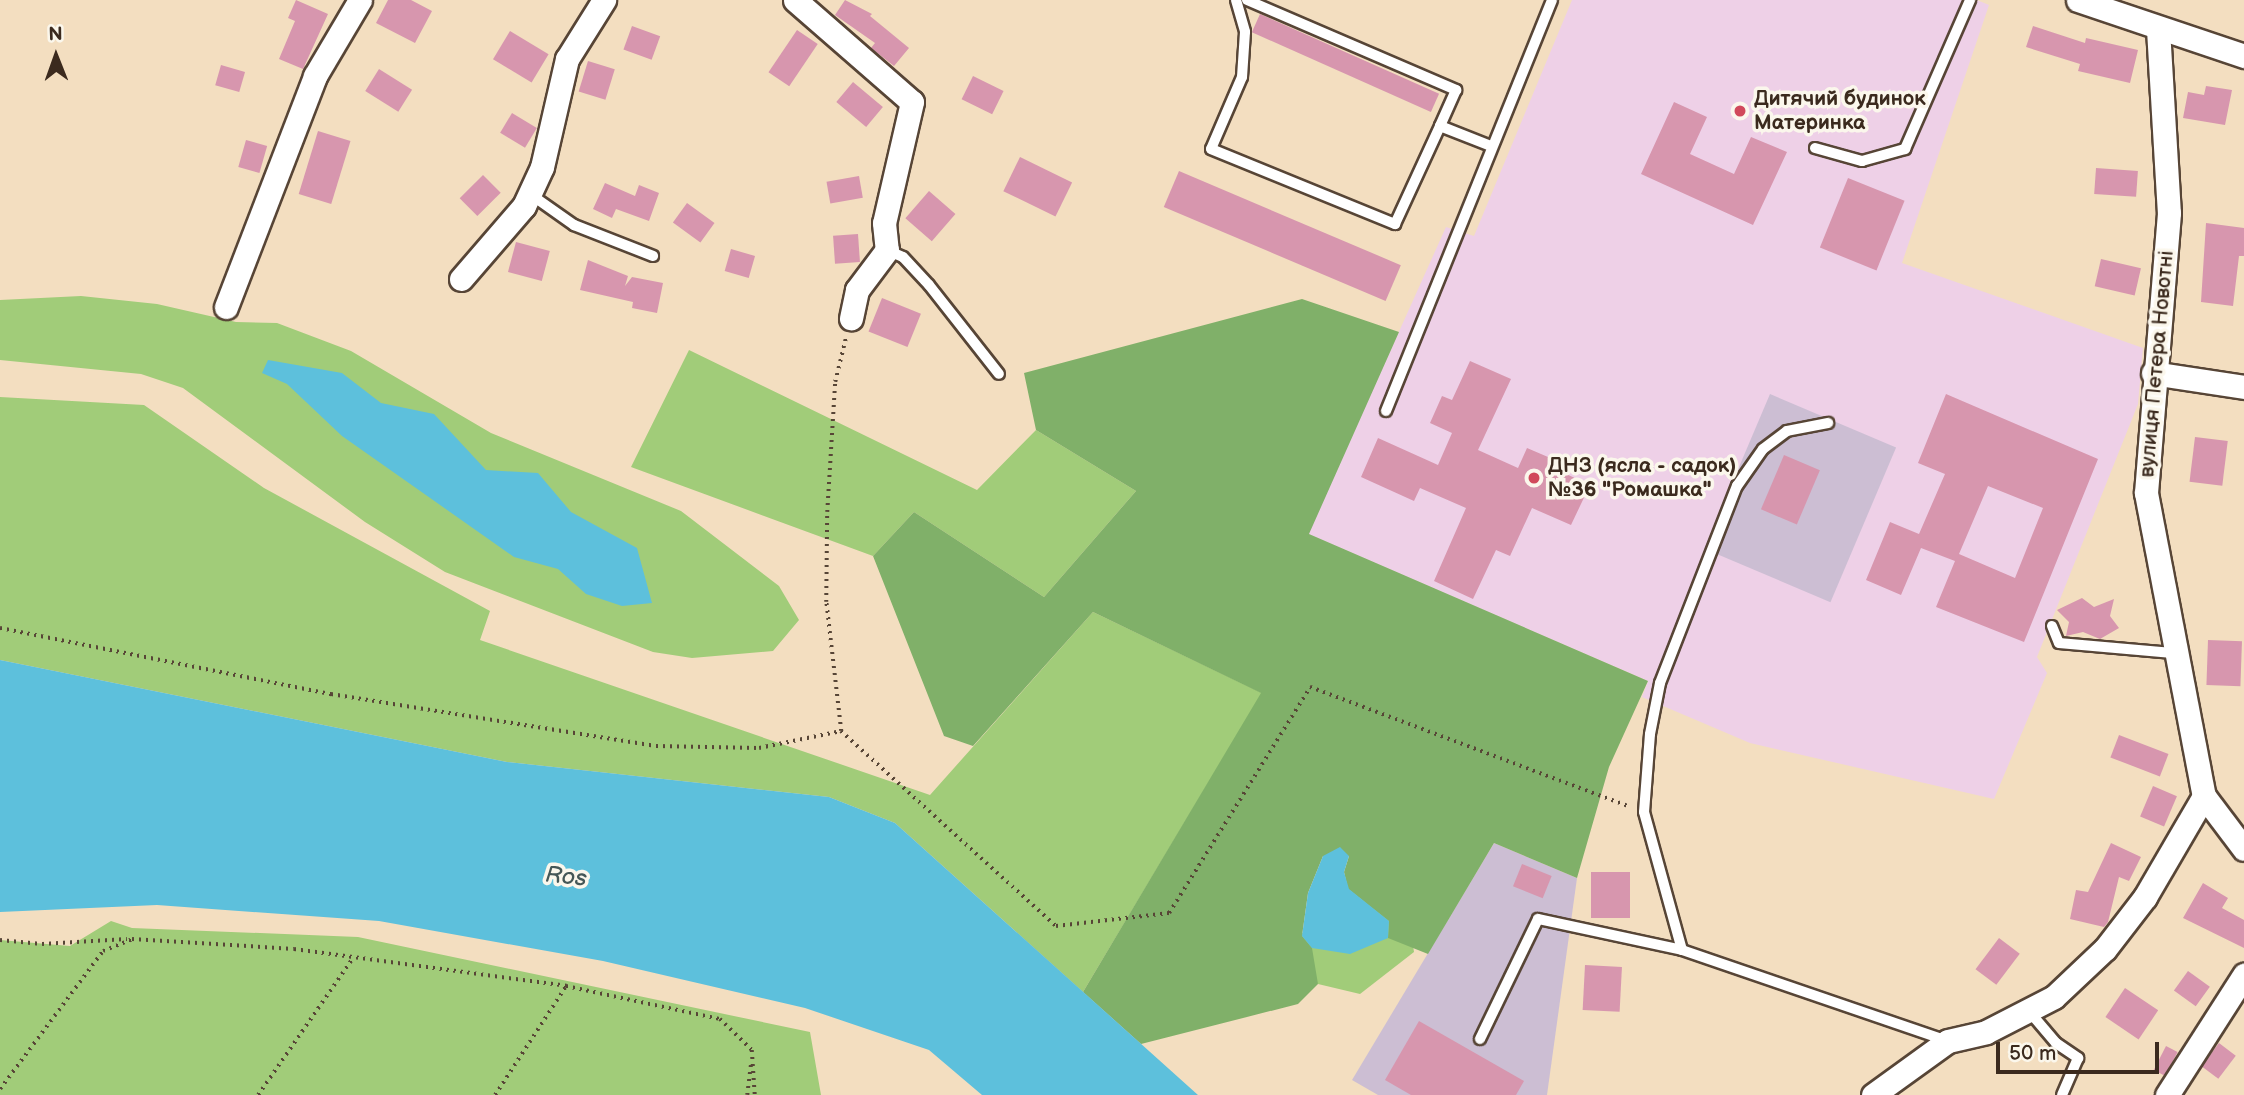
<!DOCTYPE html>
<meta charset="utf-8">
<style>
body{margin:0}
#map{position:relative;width:2244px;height:1095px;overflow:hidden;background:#f3dec0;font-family:"Balsamiq Sans",sans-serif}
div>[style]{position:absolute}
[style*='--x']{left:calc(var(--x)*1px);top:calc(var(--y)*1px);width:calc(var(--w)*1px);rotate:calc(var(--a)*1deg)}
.built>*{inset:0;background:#eed0e7}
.industrial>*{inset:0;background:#ccbed3;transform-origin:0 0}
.green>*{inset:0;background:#a1cc79}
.forest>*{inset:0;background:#80b069}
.water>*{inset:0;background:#5dc0dc}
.building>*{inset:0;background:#d796ae;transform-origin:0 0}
.path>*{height:3.5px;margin-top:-1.75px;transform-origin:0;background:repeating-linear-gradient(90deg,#574536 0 2px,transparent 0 7px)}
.roads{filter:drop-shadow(2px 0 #574536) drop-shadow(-2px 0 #574536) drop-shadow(0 2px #574536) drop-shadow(0 -2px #574536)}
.lane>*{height:10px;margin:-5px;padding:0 5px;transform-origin:5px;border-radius:5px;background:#fff}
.street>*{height:23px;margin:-11.5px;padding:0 11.5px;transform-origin:11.5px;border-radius:11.5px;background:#fff}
.dots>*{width:19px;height:19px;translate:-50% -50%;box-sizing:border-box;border:4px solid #fbf7ec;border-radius:50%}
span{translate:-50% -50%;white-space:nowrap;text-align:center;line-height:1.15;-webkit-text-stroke:7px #fbf7ec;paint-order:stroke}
.poi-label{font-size:21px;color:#3b2a1e;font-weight:700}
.left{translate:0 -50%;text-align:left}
.street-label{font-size:21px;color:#3b2a1e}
.water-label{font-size:23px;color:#455757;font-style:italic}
.north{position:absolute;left:21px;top:21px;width:70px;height:70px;-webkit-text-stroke:5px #fbf7ec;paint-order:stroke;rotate:359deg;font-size:19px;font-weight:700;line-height:28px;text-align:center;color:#3b2a1e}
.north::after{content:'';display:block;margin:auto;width:24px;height:32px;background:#3b2a1e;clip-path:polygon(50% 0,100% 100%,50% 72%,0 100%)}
.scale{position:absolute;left:1996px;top:1042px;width:163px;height:32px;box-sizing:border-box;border:4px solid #3b2a1e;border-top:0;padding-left:9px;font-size:21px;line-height:24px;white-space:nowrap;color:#3b2a1e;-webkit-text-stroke:5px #fbf7ec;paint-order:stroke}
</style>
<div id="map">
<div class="built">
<i style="clip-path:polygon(1572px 0,1977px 0,1989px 5px,1902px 263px,2143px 348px,2138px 404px,2037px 657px,2047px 673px,1994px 799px,1750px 743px,1642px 697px,1648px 681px,1308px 534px,1446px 227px,1474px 236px)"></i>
</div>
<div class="industrial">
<i style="left:1770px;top:394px;width:137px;height:168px;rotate:23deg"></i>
<i style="clip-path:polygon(1494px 843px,1577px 878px,1547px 1095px,1378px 1095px,1352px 1080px)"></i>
</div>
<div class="green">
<i style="clip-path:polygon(81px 296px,157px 304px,236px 322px,277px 323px,351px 351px,491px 433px,681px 511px,779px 586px,799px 620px,773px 651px,692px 658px,653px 652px,445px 572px,365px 522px,183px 388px,141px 374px,0 360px,0 300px)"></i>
<i style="clip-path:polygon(689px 350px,977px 490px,1036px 430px,1136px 491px,1044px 597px,914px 512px,873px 556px,631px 467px)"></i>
<i style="clip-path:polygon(0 397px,144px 405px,264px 488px,490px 611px,480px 640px,930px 795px,1093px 612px,1262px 693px,1083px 992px,895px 823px,829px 797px,507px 762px,0 660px)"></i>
<i style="clip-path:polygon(1404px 881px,1414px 952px,1360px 994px,1318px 984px,1283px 943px)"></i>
<i style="clip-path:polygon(111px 921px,132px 928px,358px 937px,810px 1032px,821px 1095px,0 1095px,0 940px,70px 946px)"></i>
</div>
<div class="forest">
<i style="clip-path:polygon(1302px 299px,1399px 332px,1309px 534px,1648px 681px,1609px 767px,1577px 878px,1494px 843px,1428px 954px,1388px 938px,1389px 921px,1348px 889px,1344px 872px,1349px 856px,1323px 856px,1308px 893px,1302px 936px,1312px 948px,1318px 984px,1298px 1004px,1141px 1044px,1083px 992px,1261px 693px,1093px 612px,973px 746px,944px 736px,873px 556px,914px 512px,1044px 597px,1136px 491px,1036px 430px,1024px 373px)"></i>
</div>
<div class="water">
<i style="clip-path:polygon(268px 360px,342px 373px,381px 403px,434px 414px,486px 470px,538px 473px,571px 512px,637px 548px,652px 603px,622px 606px,586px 594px,558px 569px,514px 557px,342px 436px,287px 384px,262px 373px)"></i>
<i style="clip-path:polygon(0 660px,507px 762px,829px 797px,895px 823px,1198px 1095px,982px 1095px,929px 1050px,805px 1008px,603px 961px,379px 921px,157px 905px,0 912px)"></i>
<i style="clip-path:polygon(1340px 847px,1349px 856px,1344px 872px,1349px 889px,1389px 921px,1388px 938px,1350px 954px,1312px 948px,1302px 936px,1308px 893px,1323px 856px)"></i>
</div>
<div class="building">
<i style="clip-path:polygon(296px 0,328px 14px,303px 69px,279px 59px,295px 21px,288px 18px)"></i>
<i style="clip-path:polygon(388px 0,411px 0,432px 11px,415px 43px,376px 23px)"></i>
<i style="clip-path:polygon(845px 0,872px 14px,870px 16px,909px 48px,894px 66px,871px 48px,875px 43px,835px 15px)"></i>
<i style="left:1260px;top:14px;width:196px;height:20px;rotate:24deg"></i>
<i style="left:632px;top:26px;width:30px;height:25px;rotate:20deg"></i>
<i style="clip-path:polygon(2033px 26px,2085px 43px,2086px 38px,2138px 50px,2130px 83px,2078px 71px,2080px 64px,2026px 47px)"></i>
<i style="left:797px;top:30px;width:25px;height:51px;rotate:34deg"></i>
<i style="left:510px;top:31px;width:45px;height:33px;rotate:31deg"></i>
<i style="left:588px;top:61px;width:28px;height:32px;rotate:17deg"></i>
<i style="left:221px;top:65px;width:25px;height:21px;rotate:16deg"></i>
<i style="left:379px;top:69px;width:39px;height:26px;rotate:32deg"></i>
<i style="left:973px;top:76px;width:34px;height:26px;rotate:26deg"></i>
<i style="left:853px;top:82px;width:39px;height:26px;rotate:40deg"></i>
<i style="clip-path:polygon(2206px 86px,2232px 90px,2225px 125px,2183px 118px,2188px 92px,2204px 95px)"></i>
<i style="clip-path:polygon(1674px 102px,1707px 117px,1690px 154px,1734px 174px,1751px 137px,1787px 152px,1753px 225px,1641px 174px)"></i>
<i style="left:512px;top:113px;width:29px;height:23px;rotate:31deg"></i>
<i style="left:318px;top:131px;width:34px;height:66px;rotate:17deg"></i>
<i style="left:246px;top:140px;width:22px;height:28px;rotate:16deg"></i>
<i style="left:1020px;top:157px;width:58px;height:38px;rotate:26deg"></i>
<i style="left:2096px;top:168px;width:42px;height:26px;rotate:4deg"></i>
<i style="left:1179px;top:171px;width:241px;height:39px;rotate:23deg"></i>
<i style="left:483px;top:175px;width:25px;height:33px;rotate:45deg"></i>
<i style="left:859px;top:176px;width:22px;height:33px;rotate:80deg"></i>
<i style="left:1848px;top:178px;width:61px;height:75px;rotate:22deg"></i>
<i style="clip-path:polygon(605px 183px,635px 196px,639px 185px,659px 193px,649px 221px,616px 209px,612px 218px,593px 209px)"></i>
<i style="left:929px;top:191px;width:35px;height:36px;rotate:41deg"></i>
<i style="left:687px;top:203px;width:34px;height:24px;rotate:36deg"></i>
<i style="clip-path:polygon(2206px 223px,2244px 228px,2244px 256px,2239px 256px,2233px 306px,2201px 302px)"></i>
<i style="left:858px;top:234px;width:28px;height:25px;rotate:86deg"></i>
<i style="left:516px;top:242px;width:35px;height:31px;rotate:15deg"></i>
<i style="left:731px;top:249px;width:25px;height:23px;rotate:16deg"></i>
<i style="left:2101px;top:259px;width:41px;height:28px;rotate:13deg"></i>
<i style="clip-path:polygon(588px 260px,628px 276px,625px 286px,632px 277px,663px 283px,657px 313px,632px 308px,633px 302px,580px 290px)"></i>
<i style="left:882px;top:298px;width:42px;height:36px;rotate:22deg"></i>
<i style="clip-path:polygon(1470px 361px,1511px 379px,1478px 450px,1518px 468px,1527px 448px,1555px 460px,1551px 467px,1590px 485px,1571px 525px,1532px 508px,1510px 556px,1496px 550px,1473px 599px,1434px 581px,1466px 508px,1420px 488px,1414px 501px,1361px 477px,1378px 438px,1438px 465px,1452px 433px,1430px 423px,1442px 396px,1452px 400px)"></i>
<i style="clip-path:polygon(evenodd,1946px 394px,2098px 459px,2024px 642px,1936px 607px,1955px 561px,1921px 548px,1901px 595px,1866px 580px,1890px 522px,1919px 534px,1945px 474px,1918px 463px,1946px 394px,1988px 486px,2043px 508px,2015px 578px,1959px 554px,1988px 486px)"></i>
<i style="left:2195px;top:437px;width:33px;height:45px;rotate:7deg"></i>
<i style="left:1784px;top:455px;width:39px;height:59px;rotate:23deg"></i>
<i style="clip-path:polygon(2082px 598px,2094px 607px,2114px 599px,2110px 616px,2119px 628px,2100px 639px,2083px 632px,2066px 636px,2069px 622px,2057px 610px)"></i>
<i style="left:2208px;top:640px;width:34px;height:45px;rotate:2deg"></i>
<i style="left:2119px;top:735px;width:53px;height:24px;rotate:21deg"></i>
<i style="left:2153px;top:786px;width:26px;height:33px;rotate:23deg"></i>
<i style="clip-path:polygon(2111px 843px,2141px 857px,2129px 881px,2119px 877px,2108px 922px,2104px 927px,2070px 919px,2076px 890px,2088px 892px)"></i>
<i style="left:1522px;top:864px;width:32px;height:24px;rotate:22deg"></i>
<i style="left:1591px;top:872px;width:39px;height:46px"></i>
<i style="clip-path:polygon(2203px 883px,2228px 898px,2222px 908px,2244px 920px,2244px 948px,2183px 918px)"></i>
<i style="left:1999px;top:938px;width:26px;height:39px;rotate:37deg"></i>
<i style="left:1585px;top:965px;width:37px;height:45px;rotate:3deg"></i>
<i style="left:2188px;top:971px;width:27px;height:24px;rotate:36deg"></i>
<i style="left:2125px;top:988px;width:40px;height:35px;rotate:34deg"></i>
<i style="clip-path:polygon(1419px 1021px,1524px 1081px,1516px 1095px,1411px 1095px,1385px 1080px)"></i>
<i style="left:2219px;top:1043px;width:21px;height:29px;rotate:37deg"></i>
<i style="left:2166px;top:1046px;width:13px;height:27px;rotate:27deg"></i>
</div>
<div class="path">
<i style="--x:0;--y:628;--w:338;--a:11.3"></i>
<i style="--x:331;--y:694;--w:329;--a:9.1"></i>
<i style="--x:656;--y:746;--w:103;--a:1.1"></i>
<i style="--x:759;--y:748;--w:84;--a:-11.7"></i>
<i style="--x:841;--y:731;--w:130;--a:-96.6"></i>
<i style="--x:826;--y:602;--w:90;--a:-89.4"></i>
<i style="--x:827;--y:512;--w:130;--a:-86.5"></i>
<i style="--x:835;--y:382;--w:46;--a:-76.3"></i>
<i style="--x:841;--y:731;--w:290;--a:42.2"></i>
<i style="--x:1056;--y:926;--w:114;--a:-6.6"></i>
<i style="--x:1169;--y:913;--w:266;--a:-58"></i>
<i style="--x:1310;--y:687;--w:340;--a:20.5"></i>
<i style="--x:0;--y:940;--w:42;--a:5.4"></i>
<i style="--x:42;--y:944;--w:85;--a:-3.4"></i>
<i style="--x:0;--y:1089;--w:172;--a:-53.3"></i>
<i style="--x:103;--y:951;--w:31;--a:-22"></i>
<i style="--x:132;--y:939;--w:162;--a:3.5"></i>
<i style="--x:294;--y:949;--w:275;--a:7.7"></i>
<i style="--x:566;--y:986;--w:157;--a:12.1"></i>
<i style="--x:720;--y:1019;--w:45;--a:44.1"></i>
<i style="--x:752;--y:1050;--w:45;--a:86.2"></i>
<i style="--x:258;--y:1095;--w:167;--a:-55.3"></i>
<i style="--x:495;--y:1095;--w:130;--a:-56.9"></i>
<i style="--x:747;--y:1095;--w:33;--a:-83"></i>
</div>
<div class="roads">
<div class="lane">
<i style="--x:1236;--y:0;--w:33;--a:74"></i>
<i style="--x:1245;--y:32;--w:45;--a:93.8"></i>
<i style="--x:1242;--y:77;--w:78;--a:113.3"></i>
<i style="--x:1211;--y:149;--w:199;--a:22.2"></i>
<i style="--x:1395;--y:224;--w:108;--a:-65.3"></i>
<i style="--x:1440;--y:126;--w:55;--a:21.4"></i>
<i style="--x:1247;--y:0;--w:228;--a:23.3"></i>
<i style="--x:1456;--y:90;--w:39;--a:114"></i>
<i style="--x:1815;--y:148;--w:49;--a:15.5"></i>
<i style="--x:1862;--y:161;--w:45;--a:-15.6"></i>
<i style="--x:1905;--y:149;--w:163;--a:-66.4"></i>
<i style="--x:530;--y:194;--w:54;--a:35.2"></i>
<i style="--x:574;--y:225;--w:85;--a:21.4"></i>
<i style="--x:887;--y:250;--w:17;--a:24"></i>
<i style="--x:903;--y:257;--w:38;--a:47"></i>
<i style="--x:929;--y:285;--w:113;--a:51.8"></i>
<i style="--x:1386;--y:411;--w:443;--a:-68"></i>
<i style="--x:2052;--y:626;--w:18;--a:68"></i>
<i style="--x:2059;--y:643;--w:114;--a:5"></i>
<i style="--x:1682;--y:950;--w:143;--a:-105.4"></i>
<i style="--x:1644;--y:812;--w:78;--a:-85.6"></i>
<i style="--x:1650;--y:734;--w:52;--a:-78.9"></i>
<i style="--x:1660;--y:683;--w:212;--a:-68.7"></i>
<i style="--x:1737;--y:486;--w:45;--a:-54.9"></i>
<i style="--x:1763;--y:449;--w:30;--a:-37"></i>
<i style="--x:1787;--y:431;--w:42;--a:-11"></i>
<i style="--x:2028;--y:1010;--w:43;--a:49.7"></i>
<i style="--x:2056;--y:1043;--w:27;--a:34"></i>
<i style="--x:2078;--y:1058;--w:40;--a:113.4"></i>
<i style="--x:1480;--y:1039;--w:133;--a:-64.2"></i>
<i style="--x:1538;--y:919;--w:147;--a:12.1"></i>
<i style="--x:1682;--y:950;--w:281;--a:18.9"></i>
</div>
<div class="street">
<i style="--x:795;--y:0;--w:155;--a:41.1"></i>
<i style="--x:912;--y:102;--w:124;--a:103"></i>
<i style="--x:884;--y:223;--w:27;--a:84"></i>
<i style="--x:887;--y:250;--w:50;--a:126.9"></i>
<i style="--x:857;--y:290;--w:29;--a:102"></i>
<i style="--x:2078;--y:0;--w:175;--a:18.6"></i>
<i style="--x:2158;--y:29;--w:184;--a:86.6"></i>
<i style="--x:2169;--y:213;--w:281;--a:94.7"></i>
<i style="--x:2146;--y:493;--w:309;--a:79.2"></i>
<i style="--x:2204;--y:796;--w:66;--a:53"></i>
<i style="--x:461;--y:279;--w:96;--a:-49.2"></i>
<i style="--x:524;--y:206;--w:43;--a:-65.2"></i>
<i style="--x:542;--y:167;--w:111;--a:-77"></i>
<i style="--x:567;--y:59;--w:70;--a:-57.9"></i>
<i style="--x:226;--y:307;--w:248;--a:-68.9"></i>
<i style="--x:315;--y:76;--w:88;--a:-59.4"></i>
<i style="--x:2153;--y:373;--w:92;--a:8.7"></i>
<i style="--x:1873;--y:1095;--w:92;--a:-35.8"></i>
<i style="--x:1948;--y:1041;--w:39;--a:-13"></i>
<i style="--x:1986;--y:1032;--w:76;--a:-27.2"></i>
<i style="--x:2054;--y:997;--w:70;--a:-43.3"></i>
<i style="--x:2105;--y:949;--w:66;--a:-52.4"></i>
<i style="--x:2145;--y:897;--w:117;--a:-59.7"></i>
<i style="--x:2167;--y:1095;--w:143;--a:-57.3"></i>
</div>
</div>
<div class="dots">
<i style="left:1740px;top:111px;background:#d1495b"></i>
<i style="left:1534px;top:478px;background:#d1495b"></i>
</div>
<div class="poi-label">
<span class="left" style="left:1754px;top:111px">Дитячий будинок<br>Материнка</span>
<span class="left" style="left:1548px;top:478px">ДНЗ (ясла - садок)<br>№36 "Ромашка"</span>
</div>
<div class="street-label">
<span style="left:2157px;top:364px;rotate:-85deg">вулиця Петера Новотні</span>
</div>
<div class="water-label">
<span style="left:566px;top:877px;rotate:6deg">Ros</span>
</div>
<div class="north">N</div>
<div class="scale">50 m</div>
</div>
